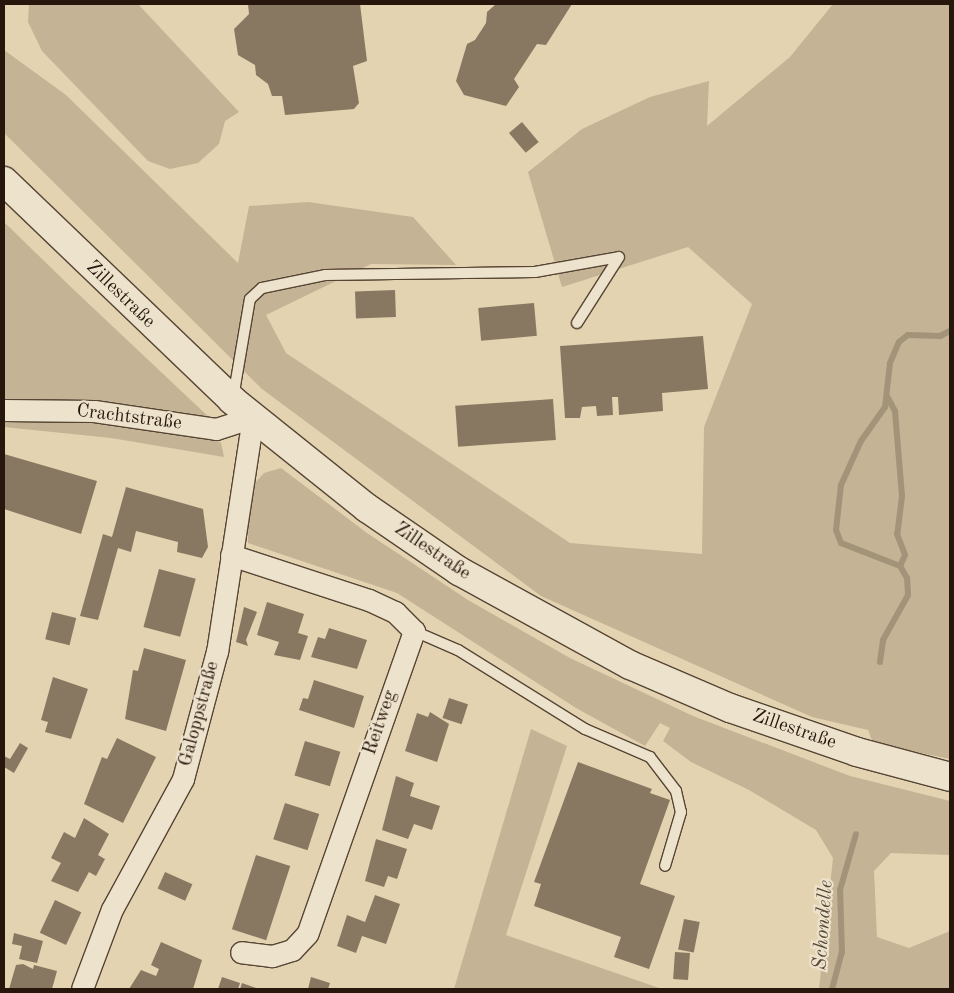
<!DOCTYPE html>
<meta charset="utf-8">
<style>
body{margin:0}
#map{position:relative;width:954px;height:993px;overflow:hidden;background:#e4d3b0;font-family:"Old Standard TT",serif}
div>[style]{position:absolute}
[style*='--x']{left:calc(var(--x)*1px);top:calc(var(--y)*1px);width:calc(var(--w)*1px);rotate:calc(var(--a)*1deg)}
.green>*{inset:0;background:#c4b394}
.stream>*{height:6px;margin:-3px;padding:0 3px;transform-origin:3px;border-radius:3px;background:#a39378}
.building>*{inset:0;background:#897861;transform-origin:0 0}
.roads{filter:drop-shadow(1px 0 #564535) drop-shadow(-1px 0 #564535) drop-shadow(0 1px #564535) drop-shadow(0 -1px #564535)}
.service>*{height:10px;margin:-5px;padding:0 5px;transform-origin:5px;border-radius:5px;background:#ede2cc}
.minor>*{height:21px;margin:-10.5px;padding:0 10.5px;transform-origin:10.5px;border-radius:10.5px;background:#ede2cc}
.secondary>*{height:28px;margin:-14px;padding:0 14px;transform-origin:14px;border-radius:14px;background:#ede2cc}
span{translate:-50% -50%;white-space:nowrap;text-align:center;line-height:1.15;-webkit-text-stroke:4.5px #ede2cc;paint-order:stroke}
.street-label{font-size:19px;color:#26160c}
.water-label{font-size:20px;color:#584837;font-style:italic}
.frame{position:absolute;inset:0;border:5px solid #26160c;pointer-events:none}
</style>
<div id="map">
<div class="green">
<i style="clip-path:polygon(29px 4px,138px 4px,239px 112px,225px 121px,219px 144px,198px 163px,170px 169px,148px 161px,42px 51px,28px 22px)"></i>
<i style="clip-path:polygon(833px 4px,950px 4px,950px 759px,873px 743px,868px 730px,812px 717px,541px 596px,262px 389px,4px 133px,4px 50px,66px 95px,238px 263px,249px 206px,308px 202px,413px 217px,456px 265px,371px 264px,266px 315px,286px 353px,570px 543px,702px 554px,704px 427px,752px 304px,688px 247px,562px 287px,528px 172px,582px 129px,650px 97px,709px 81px,707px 126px,790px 57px)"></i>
<i style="clip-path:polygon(4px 222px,73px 289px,213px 421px,4px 404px)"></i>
<i style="clip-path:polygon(66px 414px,212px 437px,221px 443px,224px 457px,111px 438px,4px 427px,4px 417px)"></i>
<i style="clip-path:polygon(281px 468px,367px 533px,468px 600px,570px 658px,693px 716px,850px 776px,950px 801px,950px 855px,891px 853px,874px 871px,877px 937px,909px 948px,950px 931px,950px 989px,819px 989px,833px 858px,816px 830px,749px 790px,691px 762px,663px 741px,670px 728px,660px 723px,645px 746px,576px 708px,397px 593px,248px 543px,248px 500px,255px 483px,264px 473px)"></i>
<i style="clip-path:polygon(531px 729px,567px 746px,506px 935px,662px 989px,454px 989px)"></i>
</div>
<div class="stream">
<i style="--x:888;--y:398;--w:15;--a:62"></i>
<i style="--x:895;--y:411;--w:85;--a:85.3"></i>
<i style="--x:902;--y:496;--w:38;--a:97"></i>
<i style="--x:897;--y:534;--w:22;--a:69"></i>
<i style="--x:905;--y:555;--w:12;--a:114"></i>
<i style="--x:880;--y:662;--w:22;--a:-82"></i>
<i style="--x:883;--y:640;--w:51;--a:-60.9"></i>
<i style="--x:908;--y:595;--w:17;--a:-93"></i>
<i style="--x:907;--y:578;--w:14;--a:-120"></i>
<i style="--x:900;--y:566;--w:63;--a:-158.7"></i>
<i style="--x:841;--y:543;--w:14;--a:-111"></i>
<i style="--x:836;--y:530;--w:45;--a:-83.7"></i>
<i style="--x:841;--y:485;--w:48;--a:-65.6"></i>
<i style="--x:861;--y:441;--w:42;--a:-54.8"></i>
<i style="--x:885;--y:407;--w:44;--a:-83.5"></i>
<i style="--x:890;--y:363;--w:23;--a:-67"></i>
<i style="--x:899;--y:342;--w:11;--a:-38"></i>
<i style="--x:908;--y:335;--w:32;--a:2"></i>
<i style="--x:940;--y:336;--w:11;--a:-27"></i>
<i style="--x:832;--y:989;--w:38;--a:-75"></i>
<i style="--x:842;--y:952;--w:62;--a:-91.8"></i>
<i style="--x:840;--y:890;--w:58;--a:-74.1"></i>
</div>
<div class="building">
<i style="clip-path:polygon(248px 4px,360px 4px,367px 61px,353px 66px,359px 103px,354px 109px,285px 115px,282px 96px,272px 96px,268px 84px,256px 75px,255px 65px,238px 55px,234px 29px,249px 14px)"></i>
<i style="clip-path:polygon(496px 4px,572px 4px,546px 45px,537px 44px,514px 79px,519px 87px,506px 106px,464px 95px,456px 81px,467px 44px,475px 40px,486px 23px,487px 12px)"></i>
<i style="left:522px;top:122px;width:26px;height:17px;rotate:50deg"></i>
<i style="left:395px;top:290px;width:27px;height:40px;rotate:88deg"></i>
<i style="left:534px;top:303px;width:33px;height:56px;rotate:85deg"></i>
<i style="clip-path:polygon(703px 336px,708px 389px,662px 393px,663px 411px,619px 415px,618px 397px,612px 397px,613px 415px,597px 416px,596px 406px,582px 407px,580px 418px,565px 418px,560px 346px)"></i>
<i style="left:553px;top:399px;width:41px;height:98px;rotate:86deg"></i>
<i style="clip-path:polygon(4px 454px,97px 481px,81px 534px,4px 509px)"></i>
<i style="clip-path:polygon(126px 487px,203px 509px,208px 547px,202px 558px,177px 552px,178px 542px,136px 531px,131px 552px,118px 548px,98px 620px,80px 616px,103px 534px,112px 537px)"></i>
<i style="left:159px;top:569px;width:38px;height:60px;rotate:15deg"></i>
<i style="clip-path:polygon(267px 602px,304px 614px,298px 633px,308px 636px,300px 660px,274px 655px,279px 642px,257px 635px)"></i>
<i style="clip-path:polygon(244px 607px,257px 612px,246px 640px,248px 646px,236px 642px)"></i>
<i style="left:52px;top:612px;width:25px;height:28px;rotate:14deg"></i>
<i style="clip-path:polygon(329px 628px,367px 640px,357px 669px,311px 657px,318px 637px,325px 639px)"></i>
<i style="clip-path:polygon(144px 648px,186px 660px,166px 731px,125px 719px,133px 670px,138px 671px)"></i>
<i style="clip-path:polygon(53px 677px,88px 689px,71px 739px,45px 732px,48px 722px,41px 720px)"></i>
<i style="clip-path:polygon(314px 680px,364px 696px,354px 728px,299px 710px,303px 698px,308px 699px)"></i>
<i style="left:449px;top:698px;width:20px;height:21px;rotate:18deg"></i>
<i style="clip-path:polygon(430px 712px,449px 724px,437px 762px,405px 751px,417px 713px,428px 717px)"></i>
<i style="clip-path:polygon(117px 738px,156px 757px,123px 823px,84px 804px,102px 757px,107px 759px)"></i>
<i style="left:305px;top:741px;width:37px;height:36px;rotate:17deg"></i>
<i style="clip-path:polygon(20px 743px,28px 748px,14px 773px,4px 767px,4px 756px,10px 759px)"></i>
<i style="clip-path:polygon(578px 762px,652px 789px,650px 793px,670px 800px,640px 884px,675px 896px,649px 969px,614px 957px,621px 937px,534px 906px,541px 884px,534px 882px)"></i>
<i style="clip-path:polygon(396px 776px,414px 783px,410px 796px,440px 806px,432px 830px,414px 824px,408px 839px,382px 830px)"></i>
<i style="left:285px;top:803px;width:36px;height:38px;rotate:18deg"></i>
<i style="clip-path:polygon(84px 818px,109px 834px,98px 855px,105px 859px,96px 876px,89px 872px,78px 892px,51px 881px,61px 863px,51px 858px,64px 832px,75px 838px)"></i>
<i style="clip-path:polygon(376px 839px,407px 849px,397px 879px,388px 876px,384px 887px,365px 881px)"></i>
<i style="left:256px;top:855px;width:36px;height:78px;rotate:18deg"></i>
<i style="left:165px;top:872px;width:30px;height:18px;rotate:24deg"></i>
<i style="clip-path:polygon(375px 895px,400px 904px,386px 944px,362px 936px,356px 953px,337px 946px,347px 915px,365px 922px)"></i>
<i style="left:55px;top:900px;width:29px;height:36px;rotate:25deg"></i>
<i style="left:684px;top:919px;width:16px;height:31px;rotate:11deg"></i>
<i style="clip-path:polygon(14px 933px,43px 941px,37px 963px,19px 959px,22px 946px,12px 944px)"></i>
<i style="clip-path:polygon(161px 942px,202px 960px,193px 989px,129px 989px,141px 970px,156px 976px,159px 969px,151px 965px)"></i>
<i style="left:675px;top:952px;width:15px;height:27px;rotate:4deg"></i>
<i style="clip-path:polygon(23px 964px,33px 969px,34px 965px,57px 971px,52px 989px,9px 989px,16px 965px)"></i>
<i style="clip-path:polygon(222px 977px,240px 983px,238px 989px,218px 989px)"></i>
<i style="clip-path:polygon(311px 977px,330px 983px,328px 989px,308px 989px)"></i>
<i style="clip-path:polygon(242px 983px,259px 989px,240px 989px)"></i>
</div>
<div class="roads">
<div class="service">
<i style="--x:577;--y:323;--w:78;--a:-57.5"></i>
<i style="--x:233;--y:398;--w:100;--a:-80.3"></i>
<i style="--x:250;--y:299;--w:16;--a:-43"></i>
<i style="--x:262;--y:288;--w:64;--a:-11.7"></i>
<i style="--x:325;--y:275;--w:210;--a:-0.8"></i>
<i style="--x:535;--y:272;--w:85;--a:-10.1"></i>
<i style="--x:414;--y:631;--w:48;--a:23.4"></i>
<i style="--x:458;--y:650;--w:150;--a:31.9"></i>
<i style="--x:585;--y:729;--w:71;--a:23.3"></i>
<i style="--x:650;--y:757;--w:43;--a:52.6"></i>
<i style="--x:676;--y:791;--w:22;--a:77"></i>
<i style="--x:681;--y:812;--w:56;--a:106.5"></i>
</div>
<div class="minor">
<i style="--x:4;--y:410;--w:90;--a:0.6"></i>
<i style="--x:94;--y:411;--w:123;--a:8.4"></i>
<i style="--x:216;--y:429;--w:39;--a:-18"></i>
<i style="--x:253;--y:417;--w:237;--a:98.7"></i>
<i style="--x:217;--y:651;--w:132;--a:104.9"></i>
<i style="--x:183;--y:779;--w:148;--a:118.6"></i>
<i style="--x:112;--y:909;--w:85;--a:110.6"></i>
<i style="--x:231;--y:555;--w:145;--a:18.1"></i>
<i style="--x:369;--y:600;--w:29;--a:25"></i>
<i style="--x:395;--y:612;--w:27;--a:45"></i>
<i style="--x:414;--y:631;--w:321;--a:109.4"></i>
<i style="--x:307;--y:934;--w:22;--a:133"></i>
<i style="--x:292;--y:950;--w:21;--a:163"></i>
<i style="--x:272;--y:956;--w:31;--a:-173"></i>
</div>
<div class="secondary">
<i style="--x:4;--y:181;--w:316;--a:43.8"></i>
<i style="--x:232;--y:400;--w:173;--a:38.7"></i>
<i style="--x:367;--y:508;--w:112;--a:34.4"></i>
<i style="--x:459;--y:571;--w:195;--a:28.8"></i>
<i style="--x:630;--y:665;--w:109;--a:23.3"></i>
<i style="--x:730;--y:708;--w:134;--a:19.1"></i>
<i style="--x:857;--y:752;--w:96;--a:15"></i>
</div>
</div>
<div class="street-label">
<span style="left:120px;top:295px;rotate:44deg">Zillestraße</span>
<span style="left:129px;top:418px;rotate:7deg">Crachtstraße</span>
<span style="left:432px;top:552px;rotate:34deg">Zillestraße</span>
<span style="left:200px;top:714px;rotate:-75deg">Galoppstraße</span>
<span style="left:381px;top:723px;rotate:-71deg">Reitweg</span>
<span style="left:794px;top:730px;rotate:19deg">Zillestraße</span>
</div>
<div class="water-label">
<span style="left:824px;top:925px;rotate:-86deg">Schondelle</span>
</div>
<div class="frame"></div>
</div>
